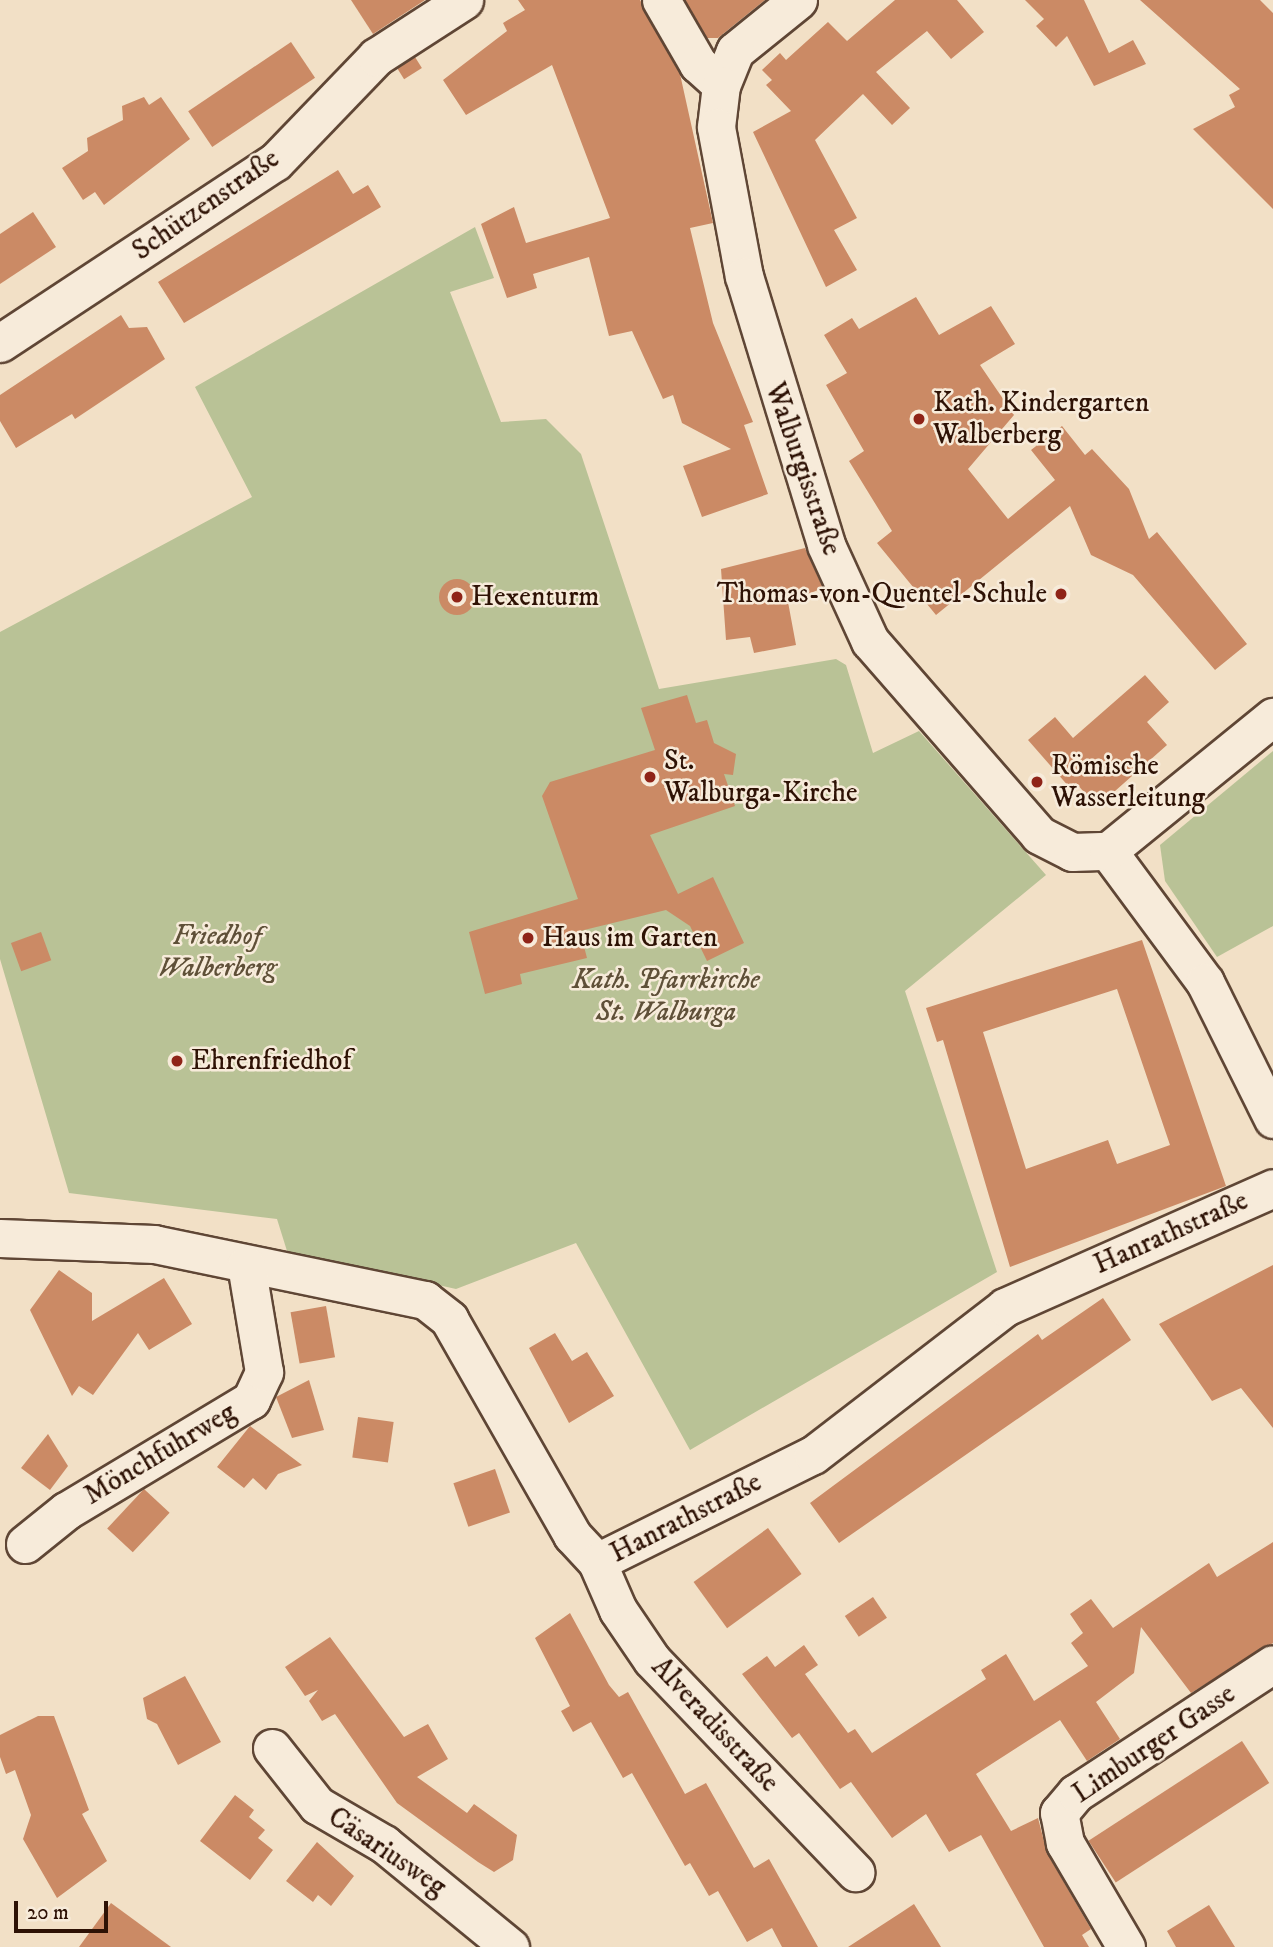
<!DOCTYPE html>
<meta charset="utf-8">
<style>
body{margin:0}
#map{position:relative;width:1273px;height:1947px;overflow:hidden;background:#f2e0c6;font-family:"IM FELL DW Pica",serif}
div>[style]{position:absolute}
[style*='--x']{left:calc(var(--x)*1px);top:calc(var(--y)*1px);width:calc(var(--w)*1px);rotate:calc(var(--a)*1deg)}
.green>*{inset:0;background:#b9c296}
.building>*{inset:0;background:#cb8a65;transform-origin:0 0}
.round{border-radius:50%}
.roads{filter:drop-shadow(2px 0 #5f4635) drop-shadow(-2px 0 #5f4635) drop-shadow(0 2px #5f4635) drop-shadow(0 -2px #5f4635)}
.street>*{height:37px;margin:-18.5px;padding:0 18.5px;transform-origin:18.5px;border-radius:18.5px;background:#f7ebda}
.dots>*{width:19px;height:19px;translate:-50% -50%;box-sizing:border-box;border:4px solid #f7ebda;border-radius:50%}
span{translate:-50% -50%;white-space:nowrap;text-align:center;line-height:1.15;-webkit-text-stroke:5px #f7ebda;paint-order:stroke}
.street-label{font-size:28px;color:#2e1205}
.poi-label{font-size:28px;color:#2e1205}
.left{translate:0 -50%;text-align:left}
.right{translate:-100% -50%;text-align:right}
.park-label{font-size:28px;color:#5f5038;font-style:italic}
.scale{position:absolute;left:14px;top:1901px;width:94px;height:32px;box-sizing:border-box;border:4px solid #2e1205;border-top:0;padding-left:9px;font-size:21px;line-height:24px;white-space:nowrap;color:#2e1205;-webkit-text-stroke:5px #f7ebda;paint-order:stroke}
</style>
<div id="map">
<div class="green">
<i style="clip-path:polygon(475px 227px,494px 278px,450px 292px,501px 422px,546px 419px,581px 454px,659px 689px,836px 659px,846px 665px,873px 753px,919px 731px,1046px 875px,905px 991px,997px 1272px,690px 1450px,576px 1243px,456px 1289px,287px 1251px,277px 1219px,69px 1193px,0 959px,0 632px,252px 497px,195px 387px)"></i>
<i style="clip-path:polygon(1273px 751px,1273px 926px,1217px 957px,1165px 881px,1160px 845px)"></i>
</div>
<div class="building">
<i style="clip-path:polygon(351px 0,425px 0,373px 34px)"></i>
<i style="clip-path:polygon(518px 0,640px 0,680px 74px,713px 223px,690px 228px,713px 323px,753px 422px,744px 425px,768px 494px,702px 517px,683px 466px,731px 449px,682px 423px,673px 395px,663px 399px,632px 331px,609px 336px,589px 257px,533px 274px,537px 288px,507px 298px,481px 224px,514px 207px,526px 243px,610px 218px,552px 65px,466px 115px,443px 80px,507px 31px,503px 23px,525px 10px)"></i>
<i style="clip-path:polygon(685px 0,765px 0,718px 38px,707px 38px)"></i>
<i style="clip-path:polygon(895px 0,957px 0,984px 32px,951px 59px,927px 31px,876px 72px,910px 108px,892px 125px,863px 94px,815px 140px,857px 218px,834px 230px,857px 270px,826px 287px,753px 132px,791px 111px,766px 85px,772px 80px,762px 70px,780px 53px,786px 60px,828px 22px,847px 41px)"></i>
<i style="clip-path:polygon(1025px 0,1084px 0,1109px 53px,1133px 40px,1146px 64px,1094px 86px,1067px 36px,1056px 47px,1036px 26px,1044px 19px)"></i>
<i style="clip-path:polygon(1140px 0,1260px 0,1273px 13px,1273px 209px,1193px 129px,1235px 107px,1229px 95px,1240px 89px)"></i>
<i style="left:291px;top:42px;width:43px;height:124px;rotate:56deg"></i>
<i style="left:415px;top:57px;width:13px;height:21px;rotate:58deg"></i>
<i style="clip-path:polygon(144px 97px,149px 105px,161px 97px,190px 139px,104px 205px,95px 192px,83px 200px,62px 168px,88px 151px,87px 138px,123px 120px,122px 106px)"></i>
<i style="clip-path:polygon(338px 170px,353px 194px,368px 185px,381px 207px,184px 323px,158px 282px)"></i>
<i style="clip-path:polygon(33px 212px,56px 247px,0 284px,0 234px)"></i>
<i style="clip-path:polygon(916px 297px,939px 335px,991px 306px,1015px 344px,980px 365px,1014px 415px,968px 469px,1008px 519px,1055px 480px,1031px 450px,1062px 426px,1085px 455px,1092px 449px,1129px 489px,1149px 539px,1157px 532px,1247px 644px,1215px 670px,1133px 575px,1091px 555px,1070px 506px,936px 615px,877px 543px,892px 531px,849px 461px,864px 451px,826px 385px,847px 373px,824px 335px,852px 318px,859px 329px)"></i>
<i style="clip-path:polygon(121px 315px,129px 328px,147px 327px,165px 359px,75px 419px,72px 414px,16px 448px,0 421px,0 395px)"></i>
<i style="clip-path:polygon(805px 548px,823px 588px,788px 602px,796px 645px,754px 653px,750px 637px,726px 640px,721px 569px)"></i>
<i class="round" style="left:439px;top:579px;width:36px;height:36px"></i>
<i style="clip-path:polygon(1145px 675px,1169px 702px,1147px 722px,1167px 745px,1097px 807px,1076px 783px,1070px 788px,1028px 740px,1055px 717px,1073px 738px)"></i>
<i style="clip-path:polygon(687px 695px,696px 723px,707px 720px,714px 743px,736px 754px,733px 775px,724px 774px,735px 806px,650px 835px,678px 894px,713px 877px,744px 943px,707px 961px,690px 926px,666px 910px,580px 931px,587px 958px,520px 974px,522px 984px,485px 994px,469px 932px,578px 899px,542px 796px,550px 782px,655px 750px,641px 708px)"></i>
<i style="left:41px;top:932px;width:30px;height:32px;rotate:70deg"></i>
<i style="clip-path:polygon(evenodd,1142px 940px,1226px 1186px,1010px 1267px,943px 1040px,937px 1042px,926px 1008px,1142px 940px,1117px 989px,1170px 1145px,1117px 1164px,1108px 1140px,1026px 1169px,983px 1032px,1117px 989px)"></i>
<i style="clip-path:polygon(1273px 1265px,1273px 1428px,1241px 1388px,1212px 1401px,1159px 1324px)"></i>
<i style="clip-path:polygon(59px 1270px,92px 1293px,92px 1321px,164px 1278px,192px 1324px,149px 1350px,138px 1333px,93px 1395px,79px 1386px,72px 1396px,30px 1310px)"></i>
<i style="clip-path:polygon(1103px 1298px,1131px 1340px,839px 1543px,810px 1503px,1038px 1334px,1042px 1340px)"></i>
<i style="left:326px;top:1306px;width:52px;height:36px;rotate:80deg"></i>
<i style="clip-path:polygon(555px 1333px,572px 1361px,587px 1352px,614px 1396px,569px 1423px,529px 1348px)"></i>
<i style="clip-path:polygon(309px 1380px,324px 1430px,292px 1438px,276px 1397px)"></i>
<i style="left:358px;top:1417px;width:36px;height:41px;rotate:8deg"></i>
<i style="clip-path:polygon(250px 1426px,302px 1465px,278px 1474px,266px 1490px,253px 1478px,244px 1488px,217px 1467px)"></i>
<i style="clip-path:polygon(48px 1434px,68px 1466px,50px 1490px,21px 1468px)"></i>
<i style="left:495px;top:1469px;width:46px;height:44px;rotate:71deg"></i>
<i style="left:144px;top:1489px;width:35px;height:54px;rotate:43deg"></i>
<i style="left:768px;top:1528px;width:57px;height:92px;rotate:54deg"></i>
<i style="clip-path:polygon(1273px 1542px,1273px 1643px,1191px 1693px,1141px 1627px,1134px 1673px,1096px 1702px,1120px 1739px,1087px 1761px,1060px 1720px,976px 1774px,1011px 1831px,1038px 1818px,1047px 1853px,1091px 1929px,1082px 1935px,1089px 1947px,1044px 1947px,981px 1835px,949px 1852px,926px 1814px,892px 1838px,851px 1782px,840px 1789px,799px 1733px,792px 1738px,742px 1674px,767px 1656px,775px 1667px,804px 1645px,818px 1665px,805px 1674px,848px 1733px,855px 1729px,872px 1753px,986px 1679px,981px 1670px,1006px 1654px,1034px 1701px,1088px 1666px,1071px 1643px,1083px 1633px,1070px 1614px,1091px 1599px,1113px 1628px,1209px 1563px,1217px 1577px)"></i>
<i style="left:873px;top:1597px;width:25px;height:34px;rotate:56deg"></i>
<i style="clip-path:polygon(570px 1613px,609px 1685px,619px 1697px,628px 1692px,685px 1794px,706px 1783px,754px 1868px,769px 1859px,818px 1947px,782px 1947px,772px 1928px,747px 1942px,718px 1891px,709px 1896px,690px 1863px,685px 1866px,632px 1773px,623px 1778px,591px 1722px,573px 1732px,561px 1711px,570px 1706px,535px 1638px)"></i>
<i style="clip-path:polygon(330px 1637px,404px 1737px,428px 1724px,448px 1759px,417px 1777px,467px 1813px,474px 1804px,517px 1835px,513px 1860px,494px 1872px,478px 1862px,397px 1803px,335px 1714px,322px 1721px,309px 1701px,318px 1690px,305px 1696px,285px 1667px)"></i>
<i style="clip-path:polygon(185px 1676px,221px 1742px,178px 1765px,157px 1724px,147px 1719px,143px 1698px)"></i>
<i style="clip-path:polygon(38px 1716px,54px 1716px,89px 1810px,82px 1814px,107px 1861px,57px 1898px,23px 1839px,31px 1815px,15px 1770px,6px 1774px,0 1757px,0 1735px)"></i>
<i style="left:1242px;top:1741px;width:50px;height:183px;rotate:57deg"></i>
<i style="clip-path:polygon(235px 1795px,254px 1810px,249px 1817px,265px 1830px,258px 1838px,273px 1850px,250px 1880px,200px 1841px)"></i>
<i style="clip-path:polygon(317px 1842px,354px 1876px,331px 1906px,318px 1895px,313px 1902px,286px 1881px)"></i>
<i style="clip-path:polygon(111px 1903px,171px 1947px,79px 1947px)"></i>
<i style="clip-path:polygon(914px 1904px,941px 1947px,848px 1947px,902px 1912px)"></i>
<i style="clip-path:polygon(1209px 1905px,1235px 1947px,1176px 1947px,1167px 1931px)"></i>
</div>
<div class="roads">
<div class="street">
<i style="--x:661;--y:0;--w:74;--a:60"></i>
<i style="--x:698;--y:64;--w:31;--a:42"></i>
<i style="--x:798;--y:0;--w:81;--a:141"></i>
<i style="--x:735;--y:51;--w:37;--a:112"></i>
<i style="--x:721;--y:85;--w:42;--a:96.8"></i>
<i style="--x:716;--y:127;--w:152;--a:79.4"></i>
<i style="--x:744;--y:276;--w:281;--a:73"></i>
<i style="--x:826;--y:545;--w:106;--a:65.4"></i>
<i style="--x:870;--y:641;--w:257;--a:48.9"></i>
<i style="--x:1039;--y:835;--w:37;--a:27"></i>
<i style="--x:1072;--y:852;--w:36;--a:-2"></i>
<i style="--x:0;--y:343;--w:329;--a:-33.4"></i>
<i style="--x:275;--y:162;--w:146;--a:-46.1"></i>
<i style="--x:376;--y:57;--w:105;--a:-32.9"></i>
<i style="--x:1108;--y:851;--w:163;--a:53.5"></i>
<i style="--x:1205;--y:982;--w:153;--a:63.6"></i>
<i style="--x:1108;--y:851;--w:213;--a:-39.1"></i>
<i style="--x:0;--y:1238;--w:154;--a:2.2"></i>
<i style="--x:154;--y:1244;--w:277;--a:11.7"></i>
<i style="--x:425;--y:1300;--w:31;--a:38"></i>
<i style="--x:449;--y:1319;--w:249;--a:60.3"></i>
<i style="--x:572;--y:1535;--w:37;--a:47"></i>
<i style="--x:597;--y:1562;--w:241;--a:-26.4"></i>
<i style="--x:813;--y:1455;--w:242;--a:-37.6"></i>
<i style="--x:1005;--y:1307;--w:293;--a:-23.9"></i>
<i style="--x:25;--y:1544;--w:53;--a:-38.8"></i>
<i style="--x:66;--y:1511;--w:216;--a:-31"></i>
<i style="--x:251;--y:1400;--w:31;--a:-65"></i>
<i style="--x:264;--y:1372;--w:109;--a:-99.5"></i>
<i style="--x:597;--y:1562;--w:52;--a:66.4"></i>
<i style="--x:618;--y:1610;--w:60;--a:55.8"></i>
<i style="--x:652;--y:1660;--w:294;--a:46.2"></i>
<i style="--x:272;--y:1748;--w:73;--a:51.7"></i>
<i style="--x:317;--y:1805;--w:78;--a:30.2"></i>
<i style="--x:384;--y:1844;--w:163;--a:39.3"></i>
<i style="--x:1126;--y:1947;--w:121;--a:-120.4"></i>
<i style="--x:1065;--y:1843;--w:31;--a:-101"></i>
<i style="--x:1059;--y:1813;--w:26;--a:-50"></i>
<i style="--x:1076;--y:1793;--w:235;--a:-33.2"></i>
</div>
</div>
<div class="dots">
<i style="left:919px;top:419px;background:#8f2418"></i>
<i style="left:1061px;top:594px;background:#8f2418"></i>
<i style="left:457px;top:597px;background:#8f2418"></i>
<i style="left:650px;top:777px;background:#8f2418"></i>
<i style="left:1037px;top:782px;background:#8f2418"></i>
<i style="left:528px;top:938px;background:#8f2418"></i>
<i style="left:177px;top:1061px;background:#8f2418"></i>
</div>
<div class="street-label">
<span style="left:206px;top:205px;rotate:-35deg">Schützenstraße</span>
<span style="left:803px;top:469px;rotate:71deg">Walburgisstraße</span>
<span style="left:1171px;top:1233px;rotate:-24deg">Hanrathstraße</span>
<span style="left:160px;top:1454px;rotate:-31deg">Mönchfuhrweg</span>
<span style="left:686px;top:1518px;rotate:-27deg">Hanrathstraße</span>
<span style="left:715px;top:1725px;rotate:47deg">Alveradisstraße</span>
<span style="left:1154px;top:1744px;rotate:-34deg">Limburger Gasse</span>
<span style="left:387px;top:1852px;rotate:34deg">Cäsariusweg</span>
</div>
<div class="poi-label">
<span class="left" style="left:933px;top:419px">Kath. Kindergarten<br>Walberberg</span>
<span class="right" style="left:1047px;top:594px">Thomas-von-Quentel-Schule</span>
<span class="left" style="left:471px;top:597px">Hexenturm</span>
<span class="left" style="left:664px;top:777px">St.<br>Walburga-Kirche</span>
<span class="left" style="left:1051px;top:782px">Römische<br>Wasserleitung</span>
<span class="left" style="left:542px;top:938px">Haus im Garten</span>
<span class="left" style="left:191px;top:1061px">Ehrenfriedhof</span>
</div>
<div class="park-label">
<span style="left:217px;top:952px">Friedhof<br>Walberberg</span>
<span style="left:666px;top:996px">Kath. Pfarrkirche<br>St. Walburga</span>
</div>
<div class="scale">20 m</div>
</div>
